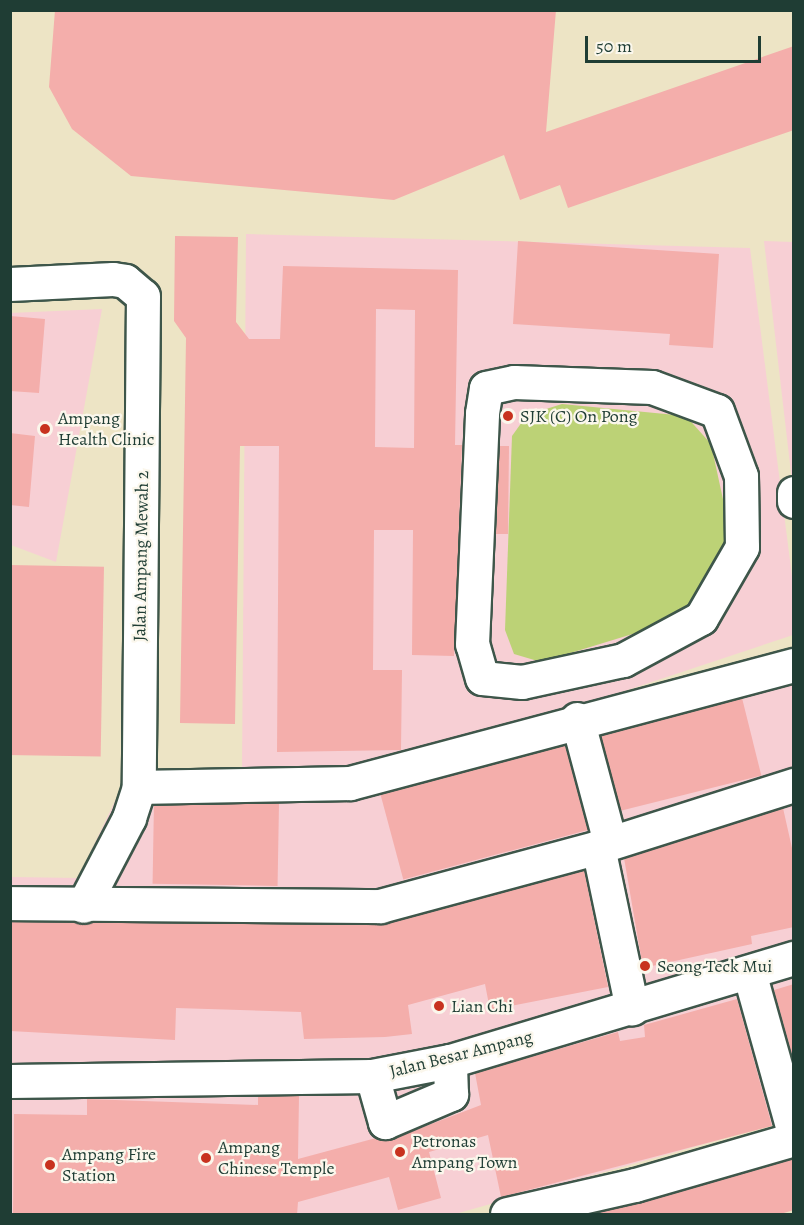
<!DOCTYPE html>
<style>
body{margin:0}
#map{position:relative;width:804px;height:1225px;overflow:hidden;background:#ede4c5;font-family:Alegreya,serif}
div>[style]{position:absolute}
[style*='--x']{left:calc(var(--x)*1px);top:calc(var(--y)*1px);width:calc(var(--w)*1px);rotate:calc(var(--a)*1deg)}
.built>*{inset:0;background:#f7cfd4}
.green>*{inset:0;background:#bcd276}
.building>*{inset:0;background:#f4aeab;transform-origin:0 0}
.roads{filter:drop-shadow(2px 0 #3e564a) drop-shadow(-2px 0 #3e564a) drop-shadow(0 2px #3e564a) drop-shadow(0 -2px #3e564a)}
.minor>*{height:33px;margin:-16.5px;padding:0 16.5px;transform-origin:16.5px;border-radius:16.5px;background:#fff}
.dots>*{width:16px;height:16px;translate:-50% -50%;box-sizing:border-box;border:3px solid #fbf7ec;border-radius:50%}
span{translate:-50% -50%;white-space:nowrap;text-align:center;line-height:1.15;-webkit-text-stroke:4.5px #fbf7ec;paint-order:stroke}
.poi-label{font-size:18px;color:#1f3d34}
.left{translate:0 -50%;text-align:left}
.street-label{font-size:18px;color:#1f3d34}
.frame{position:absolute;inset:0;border:12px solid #1f3d34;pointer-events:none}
.scale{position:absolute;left:585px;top:36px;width:176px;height:27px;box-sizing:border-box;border:3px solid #1f3d34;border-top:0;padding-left:8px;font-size:18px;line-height:21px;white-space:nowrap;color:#1f3d34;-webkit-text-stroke:4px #fbf7ec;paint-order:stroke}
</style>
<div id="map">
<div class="built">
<i style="clip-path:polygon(246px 234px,750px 248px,793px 584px,793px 635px,384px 771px,242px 772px)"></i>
<i style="clip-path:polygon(764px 241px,793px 242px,793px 490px)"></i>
<i style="clip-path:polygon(102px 309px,56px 562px,11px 545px,10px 313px)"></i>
<i style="clip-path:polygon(793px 651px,793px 1119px,455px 1214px,11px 1214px,11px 877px,78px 878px,129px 772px,377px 778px)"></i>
</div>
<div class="green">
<i style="clip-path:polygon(562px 404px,686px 416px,711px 444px,729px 527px,722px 561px,698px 600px,662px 625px,541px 662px,514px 654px,505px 630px,512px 436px,527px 415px)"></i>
</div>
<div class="building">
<i style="clip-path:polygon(55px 10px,556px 10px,546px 132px,794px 46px,794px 130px,568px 208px,560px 185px,520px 200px,504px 155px,394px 200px,131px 176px,72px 129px,49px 87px)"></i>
<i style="clip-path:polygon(evenodd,175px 236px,238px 237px,236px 322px,249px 339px,280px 339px,283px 266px,458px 270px,455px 445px,462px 445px,454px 656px,412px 655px,413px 530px,374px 530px,373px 670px,402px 670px,401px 750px,277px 752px,279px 446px,240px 446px,235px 724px,180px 723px,186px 338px,174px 321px,175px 236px,376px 309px,415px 310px,414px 448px,375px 447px,376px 309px)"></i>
<i style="clip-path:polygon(518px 241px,719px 254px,713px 348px,669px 345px,670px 334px,513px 324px)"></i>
<i style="clip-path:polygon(10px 316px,45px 319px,39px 393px,10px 391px)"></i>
<i style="clip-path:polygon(10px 433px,35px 436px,29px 507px,10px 505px)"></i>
<i style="clip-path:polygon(499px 446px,509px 446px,508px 534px,496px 534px)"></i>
<i style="left:10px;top:565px;width:94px;height:190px;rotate:1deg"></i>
<i style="left:742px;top:698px;width:80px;height:146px;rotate:76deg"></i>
<i style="left:565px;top:745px;width:88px;height:191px;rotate:75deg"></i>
<i style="left:279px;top:803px;width:83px;height:125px;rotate:91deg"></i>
<i style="clip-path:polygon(783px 808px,794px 857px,794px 927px,751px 936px,752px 944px,643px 968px,624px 858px)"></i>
<i style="clip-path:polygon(584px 870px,608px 987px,490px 1010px,485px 984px,408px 1005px,412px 1034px,385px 1037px,304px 1039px,301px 1012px,176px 1008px,175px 1040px,10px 1031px,10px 922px,380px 925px)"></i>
<i style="clip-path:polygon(794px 984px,794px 1062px,774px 990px)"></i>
<i style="clip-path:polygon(737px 999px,772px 1126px,501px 1197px,488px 1135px,429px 1152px,441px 1198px,398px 1210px,389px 1177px,298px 1202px,297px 1215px,13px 1215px,14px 1114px,87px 1115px,87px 1099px,258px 1105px,258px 1096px,299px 1096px,298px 1159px,376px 1138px,392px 1139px,481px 1105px,475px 1073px,618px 1032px,620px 1041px,645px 1037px,644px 1025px)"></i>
<i style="clip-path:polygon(794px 1159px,794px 1210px,777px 1215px,590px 1215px)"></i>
</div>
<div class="roads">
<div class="minor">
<i style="--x:10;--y:284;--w:103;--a:-2.8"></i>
<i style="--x:113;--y:279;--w:12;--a:9"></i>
<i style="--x:125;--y:281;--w:23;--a:40"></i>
<i style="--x:143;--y:296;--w:491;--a:90.5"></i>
<i style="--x:139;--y:787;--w:33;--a:108"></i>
<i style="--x:129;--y:818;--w:99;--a:117.6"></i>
<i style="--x:514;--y:382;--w:138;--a:2.1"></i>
<i style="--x:652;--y:387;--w:69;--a:20.3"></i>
<i style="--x:717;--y:411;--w:69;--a:69.7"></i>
<i style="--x:741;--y:476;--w:71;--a:89.2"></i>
<i style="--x:742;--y:547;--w:82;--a:120"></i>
<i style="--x:701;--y:618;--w:89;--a:151.7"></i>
<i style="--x:623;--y:660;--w:103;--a:167.7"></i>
<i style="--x:522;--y:682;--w:40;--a:-174.3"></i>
<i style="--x:482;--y:678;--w:35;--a:-106"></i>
<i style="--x:472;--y:644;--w:231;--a:-87.5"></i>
<i style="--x:482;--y:413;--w:25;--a:-81"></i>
<i style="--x:486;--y:388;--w:29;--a:-12"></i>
<i style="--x:794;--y:493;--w:8;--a:90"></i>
<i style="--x:577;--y:719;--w:127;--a:75"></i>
<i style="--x:139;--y:787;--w:211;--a:-1.1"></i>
<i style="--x:350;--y:783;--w:459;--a:-14.9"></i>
<i style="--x:598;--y:847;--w:165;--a:78.1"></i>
<i style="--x:10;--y:903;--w:370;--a:0.5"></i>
<i style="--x:380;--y:906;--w:226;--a:-15.1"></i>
<i style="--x:598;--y:847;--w:206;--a:-17.6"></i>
<i style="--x:749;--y:972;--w:167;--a:74.4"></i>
<i style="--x:372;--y:1076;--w:48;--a:74.2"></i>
<i style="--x:385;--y:1122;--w:72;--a:-23"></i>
<i style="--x:451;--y:1094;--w:33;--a:-92"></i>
<i style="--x:10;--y:1081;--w:362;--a:-0.8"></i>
<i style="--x:372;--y:1076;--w:79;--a:-10.9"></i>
<i style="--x:450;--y:1061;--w:359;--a:-16.7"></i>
<i style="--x:507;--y:1214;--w:131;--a:-12.8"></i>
<i style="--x:635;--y:1185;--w:166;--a:-16.1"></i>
</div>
</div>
<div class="dots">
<i style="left:508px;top:416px;background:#c8321e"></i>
<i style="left:45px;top:429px;background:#c8321e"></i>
<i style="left:645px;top:966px;background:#c8321e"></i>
<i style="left:439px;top:1006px;background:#c8321e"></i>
<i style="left:400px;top:1152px;background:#c8321e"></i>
<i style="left:206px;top:1158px;background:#c8321e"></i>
<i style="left:50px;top:1165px;background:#c8321e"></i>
</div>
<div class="poi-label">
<span class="left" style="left:520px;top:416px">SJK (C) On Pong</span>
<span class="left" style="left:58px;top:429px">Ampang<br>Health Clinic</span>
<span class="left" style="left:657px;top:966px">Seong Teck Mui</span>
<span class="left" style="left:451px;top:1006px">Lian Chi</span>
<span class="left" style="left:412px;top:1152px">Petronas<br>Ampang Town</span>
<span class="left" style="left:218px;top:1158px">Ampang<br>Chinese Temple</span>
<span class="left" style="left:62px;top:1165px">Ampang Fire<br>Station</span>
</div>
<div class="street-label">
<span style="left:141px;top:556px;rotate:-89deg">Jalan Ampang Mewah 2</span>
<span style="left:461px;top:1054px;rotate:-14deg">Jalan Besar Ampang</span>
</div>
<div class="frame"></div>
<div class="scale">50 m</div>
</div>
